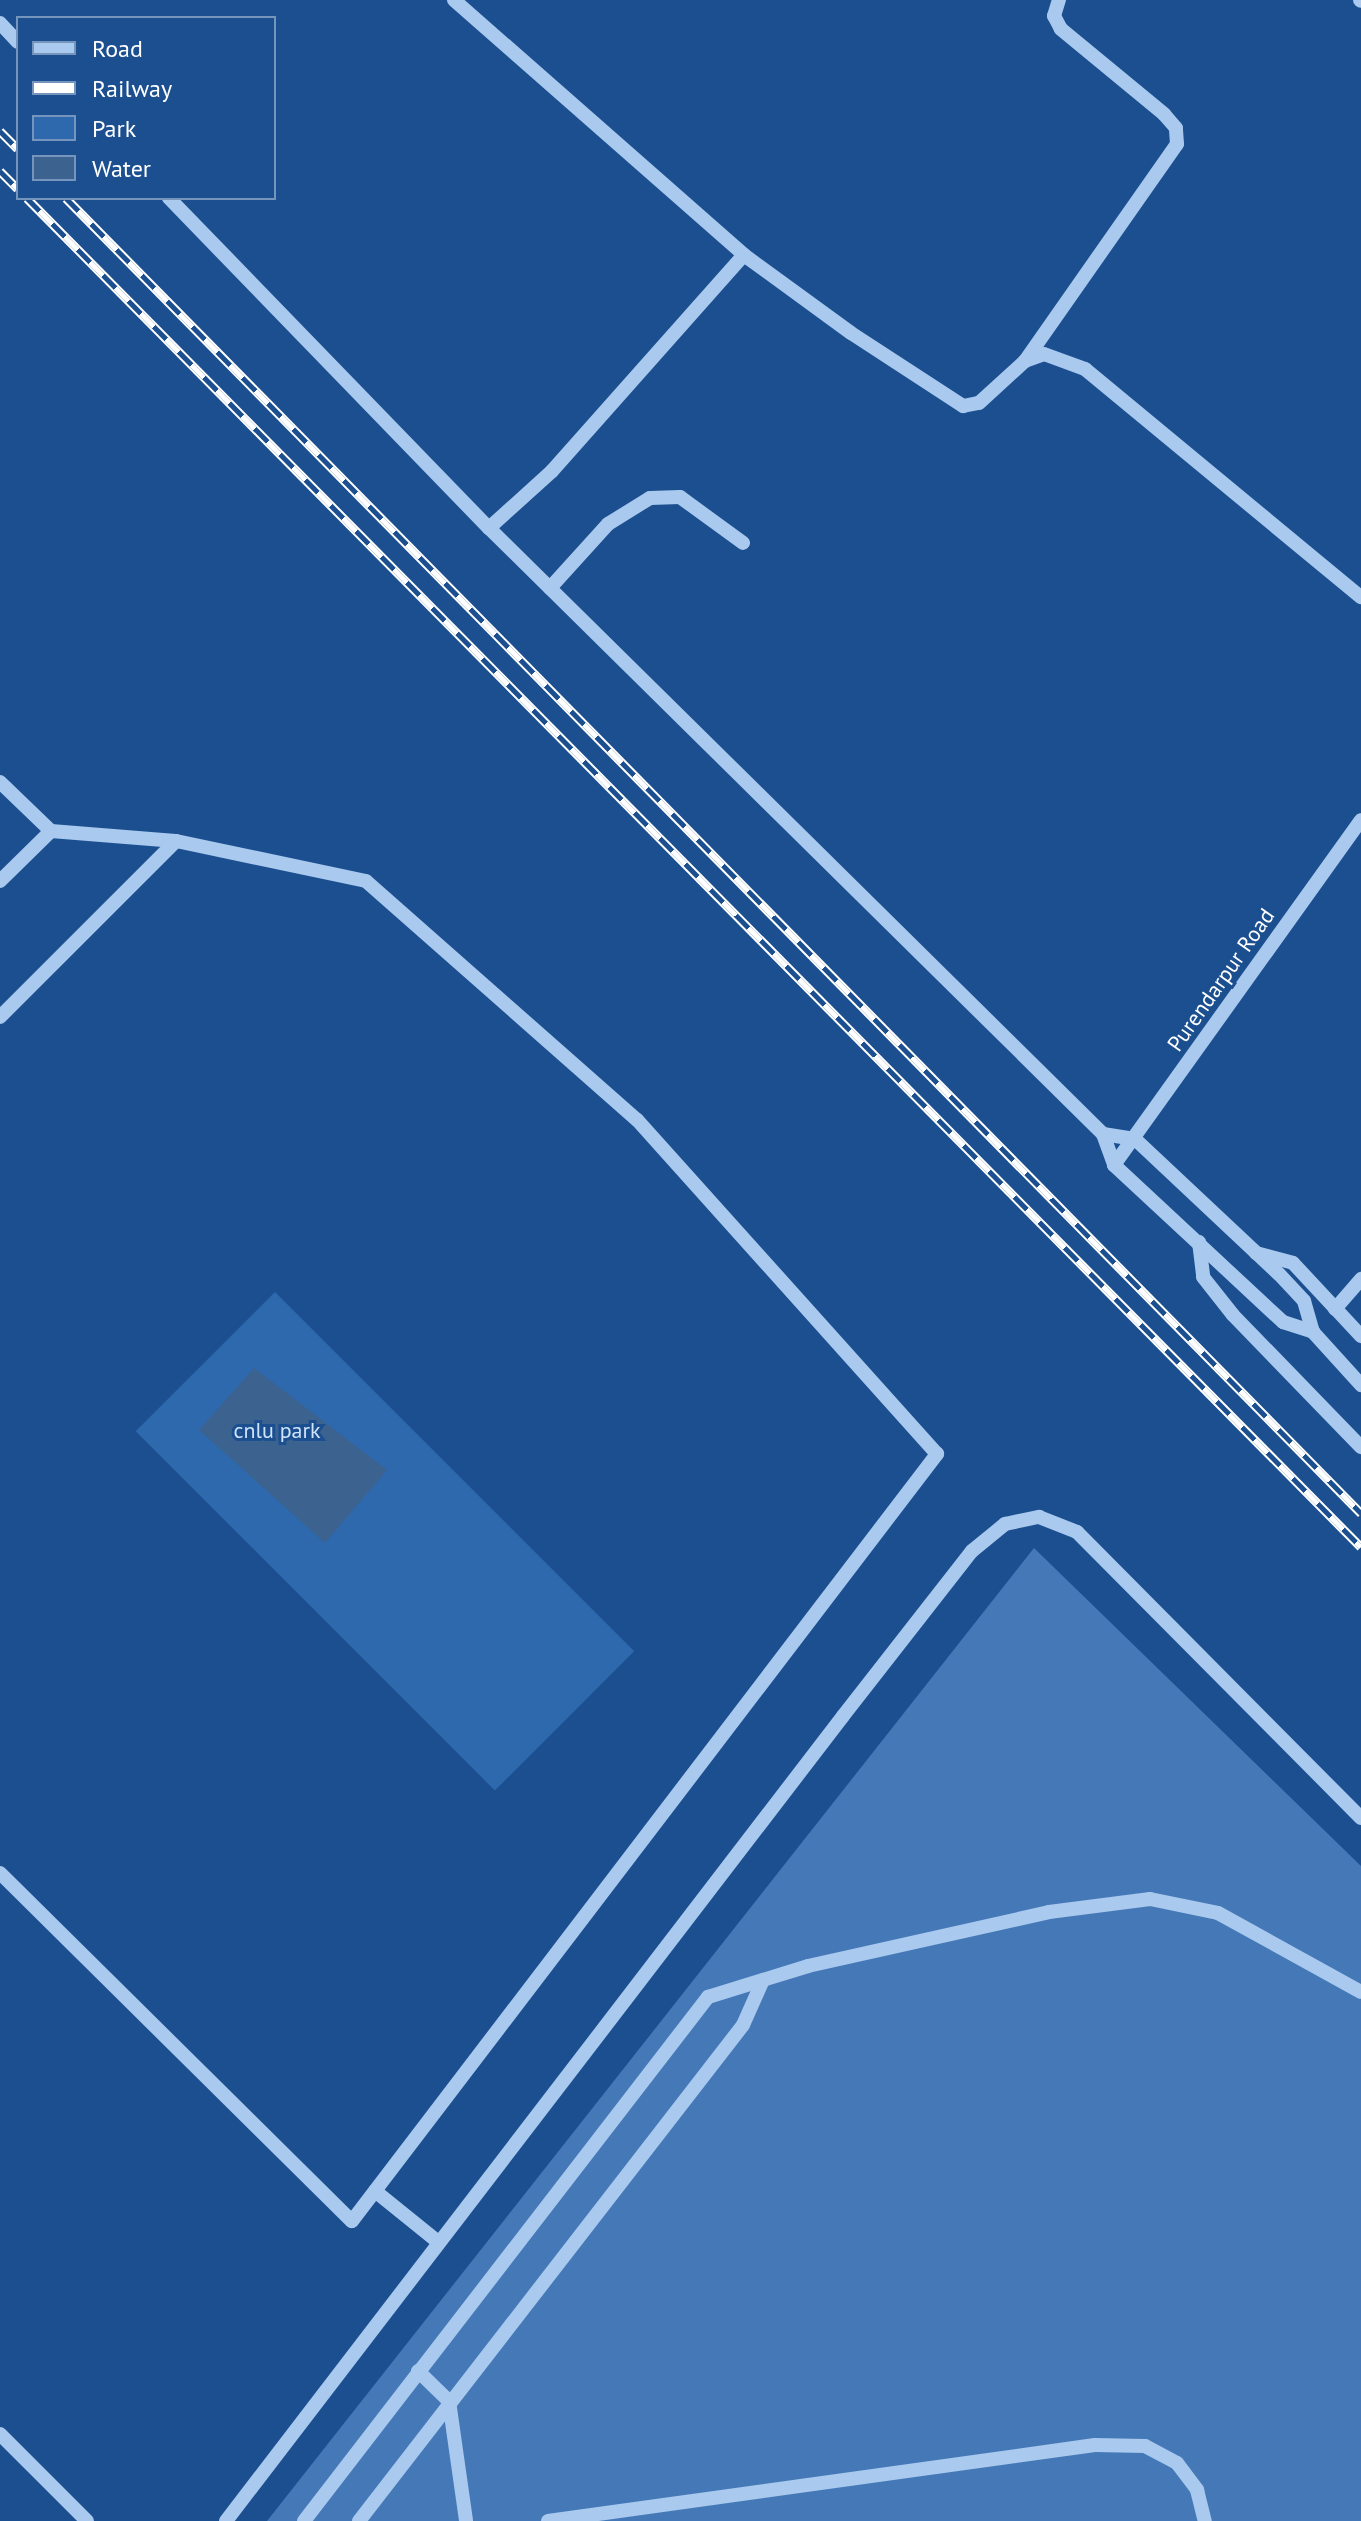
<!DOCTYPE html>
<style>
body{margin:0}
#map{position:relative;width:1361px;height:2521px;overflow:hidden;background:#1b4f8f;font-family:"PT Sans",sans-serif}
div>[style]{position:absolute}
[style*='--x']{left:calc(var(--x)*1px);top:calc(var(--y)*1px);width:calc(var(--w)*1px);rotate:calc(var(--a)*1deg)}
.green>*{inset:0;background:#2e69ad;transform-origin:0 0}
.water>*{inset:0;background:#3c6290}
.building>*{inset:0;background:#4478b7}
.minor>*{height:14px;margin:-7px;padding:0 7px;transform-origin:7px;border-radius:7px;background:#a9c9ee}
.rail>*{height:9px;margin-top:-4.5px;transform-origin:0;background:repeating-linear-gradient(90deg,#1b4f8f 0 18px,#fff 0 36px);box-sizing:border-box;border-block:2px solid #fff}
span{translate:-50% -50%;white-space:nowrap;text-align:center;line-height:1.15;-webkit-text-stroke:6px #1b4f8f;paint-order:stroke}
.street-label{font-size:22px;color:#fff}
.park-label{font-size:22px;color:#cfe3fa}
.legend{position:absolute;left:16px;top:16px;width:260px;height:184px;box-sizing:border-box;background:#1b4f8f;border:2px solid #7695bc;margin:0;padding:10px 14px;list-style:none;font-size:24px;color:#fff}
.legend li{display:flex;align-items:center;gap:16px;height:40px}
.legend b{width:40px;border:2px solid #7695bc}
</style>
<div id="map">
<div class="green">
<i style="left:275px;top:1292px;width:508px;height:197px;rotate:45deg"></i>
</div>
<div class="water">
<i style="clip-path:polygon(254px 1368px,387px 1470px,325px 1543px,199px 1430px)"></i>
</div>
<div class="building">
<i style="clip-path:polygon(1034px 1548px,1361px 1866px,1361px 2521px,267px 2521px)"></i>
</div>
<div class="minor">
<i style="--x:454;--y:0;--w:386;--a:41.3"></i>
<i style="--x:744;--y:255;--w:132;--a:36.1"></i>
<i style="--x:851;--y:333;--w:134;--a:33.1"></i>
<i style="--x:963;--y:406;--w:16;--a:-11"></i>
<i style="--x:979;--y:403;--w:62;--a:-42.4"></i>
<i style="--x:1025;--y:361;--w:20;--a:-20"></i>
<i style="--x:1044;--y:354;--w:44;--a:20.1"></i>
<i style="--x:1085;--y:369;--w:358;--a:39.6"></i>
<i style="--x:1360;--y:0;--w:1;--a:45"></i>
<i style="--x:0;--y:23;--w:26;--a:47"></i>
<i style="--x:169;--y:198;--w:460;--a:45.9"></i>
<i style="--x:489;--y:528;--w:863;--a:44.62"></i>
<i style="--x:1103;--y:1134;--w:33;--a:70"></i>
<i style="--x:1114;--y:1165;--w:231;--a:42.9"></i>
<i style="--x:1283;--y:1322;--w:32;--a:18"></i>
<i style="--x:1025;--y:361;--w:265;--a:-55"></i>
<i style="--x:1177;--y:144;--w:16;--a:-94"></i>
<i style="--x:1176;--y:128;--w:18;--a:-131"></i>
<i style="--x:1164;--y:114;--w:134;--a:-140.5"></i>
<i style="--x:1061;--y:29;--w:15;--a:-118"></i>
<i style="--x:1054;--y:16;--w:17;--a:-73"></i>
<i style="--x:489;--y:528;--w:85;--a:-42.1"></i>
<i style="--x:552;--y:471;--w:289;--a:-48.4"></i>
<i style="--x:550;--y:588;--w:86;--a:-47.8"></i>
<i style="--x:608;--y:524;--w:49;--a:-31.8"></i>
<i style="--x:650;--y:498;--w:30;--a:-2"></i>
<i style="--x:680;--y:497;--w:78;--a:36.1"></i>
<i style="--x:0;--y:782;--w:71;--a:43.9"></i>
<i style="--x:0;--y:881;--w:71;--a:-44.4"></i>
<i style="--x:51;--y:831;--w:125;--a:4.6"></i>
<i style="--x:176;--y:841;--w:249;--a:135"></i>
<i style="--x:1103;--y:1134;--w:32;--a:9"></i>
<i style="--x:1135;--y:1139;--w:197;--a:43.2"></i>
<i style="--x:1279;--y:1274;--w:37;--a:47"></i>
<i style="--x:1304;--y:1301;--w:32;--a:74"></i>
<i style="--x:1313;--y:1332;--w:72;--a:47.8"></i>
<i style="--x:1114;--y:1165;--w:424;--a:-54.4"></i>
<i style="--x:1199;--y:1242;--w:35;--a:83"></i>
<i style="--x:1203;--y:1277;--w:48;--a:51.7"></i>
<i style="--x:1233;--y:1315;--w:184;--a:45.9"></i>
<i style="--x:1256;--y:1253;--w:38;--a:15"></i>
<i style="--x:1293;--y:1263;--w:100;--a:47"></i>
<i style="--x:1335;--y:1309;--w:40;--a:-49"></i>
<i style="--x:0;--y:1873;--w:495;--a:44.7"></i>
<i style="--x:352;--y:2221;--w:965;--a:-52.67"></i>
<i style="--x:937;--y:1454;--w:449;--a:-131.9"></i>
<i style="--x:637;--y:1120;--w:361;--a:-138.6"></i>
<i style="--x:366;--y:881;--w:194;--a:-168.1"></i>
<i style="--x:375;--y:2191;--w:80;--a:38.9"></i>
<i style="--x:418;--y:2371;--w:43;--a:44.1"></i>
<i style="--x:449;--y:2401;--w:121;--a:81.9"></i>
<i style="--x:0;--y:2434;--w:123;--a:45"></i>
<i style="--x:226;--y:2521;--w:1014;--a:-52.53"></i>
<i style="--x:843;--y:1716;--w:209;--a:-52"></i>
<i style="--x:972;--y:1551;--w:43;--a:-39.3"></i>
<i style="--x:1005;--y:1524;--w:35;--a:-12"></i>
<i style="--x:1039;--y:1517;--w:41;--a:21.5"></i>
<i style="--x:1077;--y:1532;--w:403;--a:45.2"></i>
<i style="--x:304;--y:2521;--w:662;--a:-52.37"></i>
<i style="--x:708;--y:1997;--w:105;--a:-17.2"></i>
<i style="--x:808;--y:1966;--w:247;--a:-12.6"></i>
<i style="--x:1049;--y:1912;--w:102;--a:-7.3"></i>
<i style="--x:1150;--y:1899;--w:69;--a:11.6"></i>
<i style="--x:1218;--y:1913;--w:163;--a:28.9"></i>
<i style="--x:359;--y:2521;--w:627;--a:-52.25"></i>
<i style="--x:743;--y:2025;--w:49;--a:-66"></i>
<i style="--x:548;--y:2521;--w:552;--a:-7.91"></i>
<i style="--x:1095;--y:2445;--w:50;--a:1.1"></i>
<i style="--x:1145;--y:2446;--w:36;--a:28"></i>
<i style="--x:1177;--y:2463;--w:34;--a:53"></i>
<i style="--x:1197;--y:2490;--w:32;--a:76"></i>
</div>
<div class="rail">
<i style="--x:0;--y:131;--w:25;--a:45"></i>
<i style="--x:0;--y:171;--w:25;--a:45"></i>
<i style="--x:27;--y:198;--w:1897;--a:45.32"></i>
<i style="--x:66;--y:198;--w:1846;--a:45.44"></i>
</div>
<div class="street-label">
<span style="left:1221px;top:980px;rotate:-55deg">Purendarpur Road</span>
</div>
<div class="park-label">
<span style="left:277px;top:1431px">cnlu park</span>
</div>
<ul class="legend">
<li><b style="height:10px;background:#a9c9ee"></b>Road</li>
<li><b style="height:10px;background:#fff"></b>Railway</li>
<li><b style="height:22px;background:#2e69ad"></b>Park</li>
<li><b style="height:22px;background:#3c6290"></b>Water</li>
</ul>
</div>
